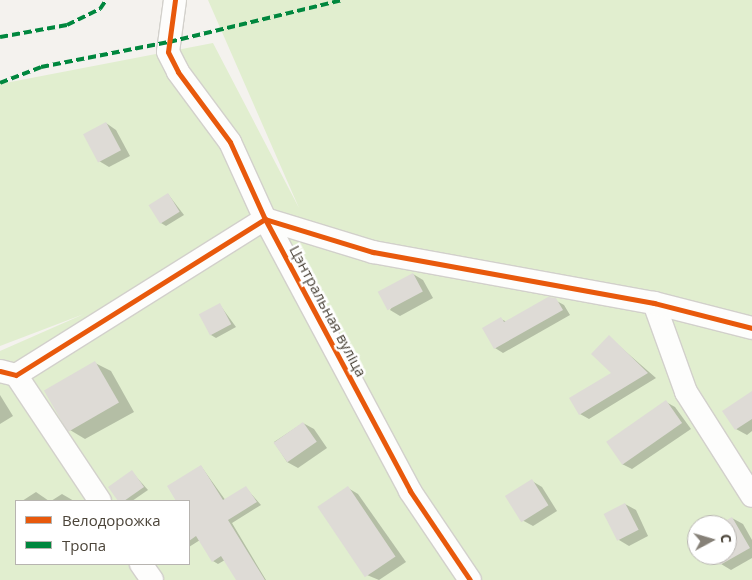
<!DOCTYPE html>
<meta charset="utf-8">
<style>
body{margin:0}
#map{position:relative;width:752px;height:580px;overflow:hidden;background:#f4f2ee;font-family:"Open Sans",sans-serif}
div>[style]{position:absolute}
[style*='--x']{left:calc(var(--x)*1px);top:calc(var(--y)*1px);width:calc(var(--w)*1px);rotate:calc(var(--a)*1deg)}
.green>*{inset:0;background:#e1eecf}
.shadow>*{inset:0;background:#0003}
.building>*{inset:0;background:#dedbd6;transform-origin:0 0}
.roads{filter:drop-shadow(1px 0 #d2d0cb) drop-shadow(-1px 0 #d2d0cb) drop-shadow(0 1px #d2d0cb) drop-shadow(0 -1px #d2d0cb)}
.minor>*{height:22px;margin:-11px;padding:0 11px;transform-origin:11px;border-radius:11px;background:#fdfdfc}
.quiet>*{height:4px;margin-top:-2px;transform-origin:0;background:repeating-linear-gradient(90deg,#00873e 0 8px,transparent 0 12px)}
.cycleway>*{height:5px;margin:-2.5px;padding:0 2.5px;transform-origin:2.5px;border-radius:2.5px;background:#e8590c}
span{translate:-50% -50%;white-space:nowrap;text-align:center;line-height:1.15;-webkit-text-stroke:5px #fff;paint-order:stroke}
.street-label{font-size:15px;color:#4b4439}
.legend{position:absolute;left:15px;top:500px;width:175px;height:65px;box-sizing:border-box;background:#fff;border:1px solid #b7b4b0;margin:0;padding:6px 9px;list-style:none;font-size:15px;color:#4b4439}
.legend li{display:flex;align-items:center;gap:10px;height:25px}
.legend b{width:25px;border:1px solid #b7b4b0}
.north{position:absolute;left:687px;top:515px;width:50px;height:50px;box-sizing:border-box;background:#fff;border:1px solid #b7b4b0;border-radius:50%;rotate:84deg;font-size:14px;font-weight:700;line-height:20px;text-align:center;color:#4b4439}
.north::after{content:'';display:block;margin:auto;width:18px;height:22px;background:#868178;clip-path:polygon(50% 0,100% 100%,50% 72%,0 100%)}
</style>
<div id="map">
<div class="green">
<i style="clip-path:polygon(evenodd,208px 0,752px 0,752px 580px,0 580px,0 351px,84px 314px,0 346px,0 84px,213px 43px,299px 208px,208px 0,16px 501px,189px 501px,189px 564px,16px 564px,16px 501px,208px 0,697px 525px,727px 525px,727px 555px,697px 555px,697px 525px)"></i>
</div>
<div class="shadow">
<i style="clip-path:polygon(106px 123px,116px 130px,130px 156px,109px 167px,99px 161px)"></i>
<i style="clip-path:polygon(168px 194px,184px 215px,166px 226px,161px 223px)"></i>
<i style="clip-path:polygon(413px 274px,423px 280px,433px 298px,400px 316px,390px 310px)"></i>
<i style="clip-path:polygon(555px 300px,564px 305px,570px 315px,503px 353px,495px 348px,501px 319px,507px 322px)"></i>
<i style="clip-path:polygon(220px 305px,236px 327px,216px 338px,211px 335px)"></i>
<i style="clip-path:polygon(609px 337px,656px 378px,589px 419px,580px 414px,613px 373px)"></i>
<i style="clip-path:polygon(95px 363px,111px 371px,134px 412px,85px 439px,70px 430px,46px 391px)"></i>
<i style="clip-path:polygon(0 395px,13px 416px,0 424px)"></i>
<i style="clip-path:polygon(752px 399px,752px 431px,747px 435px,736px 429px)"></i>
<i style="clip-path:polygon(666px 402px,675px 407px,691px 429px,632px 469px,622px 464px)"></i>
<i style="clip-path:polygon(303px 423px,314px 429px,327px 448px,298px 468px,287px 462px,274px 442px)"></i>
<i style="clip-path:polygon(201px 466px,226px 501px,246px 488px,261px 505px,232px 523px,266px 580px,237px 580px,225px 560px,218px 564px,213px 561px,200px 540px,189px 547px,189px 501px,178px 501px,169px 487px)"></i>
<i style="clip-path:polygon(132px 472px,148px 490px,132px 501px,120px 501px,110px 487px)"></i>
<i style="clip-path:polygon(532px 481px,542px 487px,557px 511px,533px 526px,522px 520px,507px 497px)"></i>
<i style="clip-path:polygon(348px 488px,358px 494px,406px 562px,379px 580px,367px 575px)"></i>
<i style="clip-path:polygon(36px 492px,49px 501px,22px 501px)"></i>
<i style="clip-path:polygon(62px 494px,74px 501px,51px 501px)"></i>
<i style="clip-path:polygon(625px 504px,636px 510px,648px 536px,629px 546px,619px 540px)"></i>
<i style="clip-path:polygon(732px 518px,743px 524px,752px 540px,752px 558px,731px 570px,721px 564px,716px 555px,727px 555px,727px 525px,721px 525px)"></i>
</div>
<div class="building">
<i style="left:106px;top:122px;width:32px;height:26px;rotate:62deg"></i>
<i style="left:168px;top:193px;width:22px;height:23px;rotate:58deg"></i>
<i style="left:413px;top:273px;width:21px;height:40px;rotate:62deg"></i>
<i style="clip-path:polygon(548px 297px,556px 298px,563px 310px,494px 349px,482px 328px,501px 317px,504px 322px)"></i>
<i style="left:220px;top:303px;width:24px;height:24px;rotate:62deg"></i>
<i style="clip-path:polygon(609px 335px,648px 373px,579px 415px,569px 398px,611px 373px,591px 354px)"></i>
<i style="left:95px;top:361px;width:48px;height:59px;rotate:60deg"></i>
<i style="clip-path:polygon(752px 391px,752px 419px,735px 430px,722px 411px)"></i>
<i style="left:666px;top:400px;width:28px;height:73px;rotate:55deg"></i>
<i style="left:303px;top:422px;width:24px;height:36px;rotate:55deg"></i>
<i style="clip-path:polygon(201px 465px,223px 500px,246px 486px,257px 502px,228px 520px,265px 580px,236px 580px,221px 556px,212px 562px,196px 536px,189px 541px,189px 501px,176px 501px,167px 486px)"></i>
<i style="clip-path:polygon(132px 470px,144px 487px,124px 501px,118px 501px,108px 487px)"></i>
<i style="left:532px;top:479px;width:31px;height:32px;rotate:58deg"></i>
<i style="left:348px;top:486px;width:85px;height:37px;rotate:56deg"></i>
<i style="left:625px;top:503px;width:30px;height:24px;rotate:63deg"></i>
<i style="clip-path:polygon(732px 517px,750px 548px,720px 565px,715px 555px,727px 555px,727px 525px,718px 525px)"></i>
</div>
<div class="roads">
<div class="minor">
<i style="--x:175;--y:0;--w:52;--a:97.7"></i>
<i style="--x:168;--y:52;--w:22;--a:63"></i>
<i style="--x:178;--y:72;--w:87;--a:53.4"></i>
<i style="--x:230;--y:142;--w:85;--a:65.6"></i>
<i style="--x:265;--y:219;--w:308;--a:61.9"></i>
<i style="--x:410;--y:491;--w:107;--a:56"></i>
<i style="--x:654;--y:303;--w:95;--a:70.2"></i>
<i style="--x:686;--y:392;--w:123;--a:57.6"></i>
<i style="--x:0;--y:371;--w:16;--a:14"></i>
<i style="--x:16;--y:375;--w:294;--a:-32.1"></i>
<i style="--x:265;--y:219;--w:113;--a:17"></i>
<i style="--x:373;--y:252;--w:286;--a:10.3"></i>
<i style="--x:654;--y:303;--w:101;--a:14.3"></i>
<i style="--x:16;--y:375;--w:151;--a:56.3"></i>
<i style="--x:141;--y:564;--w:19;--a:55"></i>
</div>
</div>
<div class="quiet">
<i style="--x:0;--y:37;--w:68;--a:-10.2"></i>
<i style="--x:67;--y:25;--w:37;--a:-26"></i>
<i style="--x:100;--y:9;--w:11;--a:-56"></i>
<i style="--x:0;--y:83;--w:44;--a:-21.3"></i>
<i style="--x:41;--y:67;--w:130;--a:-11.1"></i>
<i style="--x:169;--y:42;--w:178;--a:-13.6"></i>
</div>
<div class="cycleway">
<i style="--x:175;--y:0;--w:52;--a:97.7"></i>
<i style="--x:168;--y:52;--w:22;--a:63"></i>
<i style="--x:178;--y:72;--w:87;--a:53.4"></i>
<i style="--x:230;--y:142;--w:85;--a:65.6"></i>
<i style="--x:265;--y:219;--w:308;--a:61.9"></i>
<i style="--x:410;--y:491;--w:107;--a:56"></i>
<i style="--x:0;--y:371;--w:16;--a:14"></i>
<i style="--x:16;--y:375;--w:294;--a:-32.1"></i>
<i style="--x:265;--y:219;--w:113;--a:17"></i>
<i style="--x:373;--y:252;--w:286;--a:10.3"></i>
<i style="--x:654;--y:303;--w:101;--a:14.3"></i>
</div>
<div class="street-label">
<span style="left:328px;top:311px;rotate:62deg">Цэнтральная вуліца</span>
</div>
<ul class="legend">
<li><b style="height:6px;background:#e8590c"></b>Велодорожка</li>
<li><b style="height:6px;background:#00873e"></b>Тропа</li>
</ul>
<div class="north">С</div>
</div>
